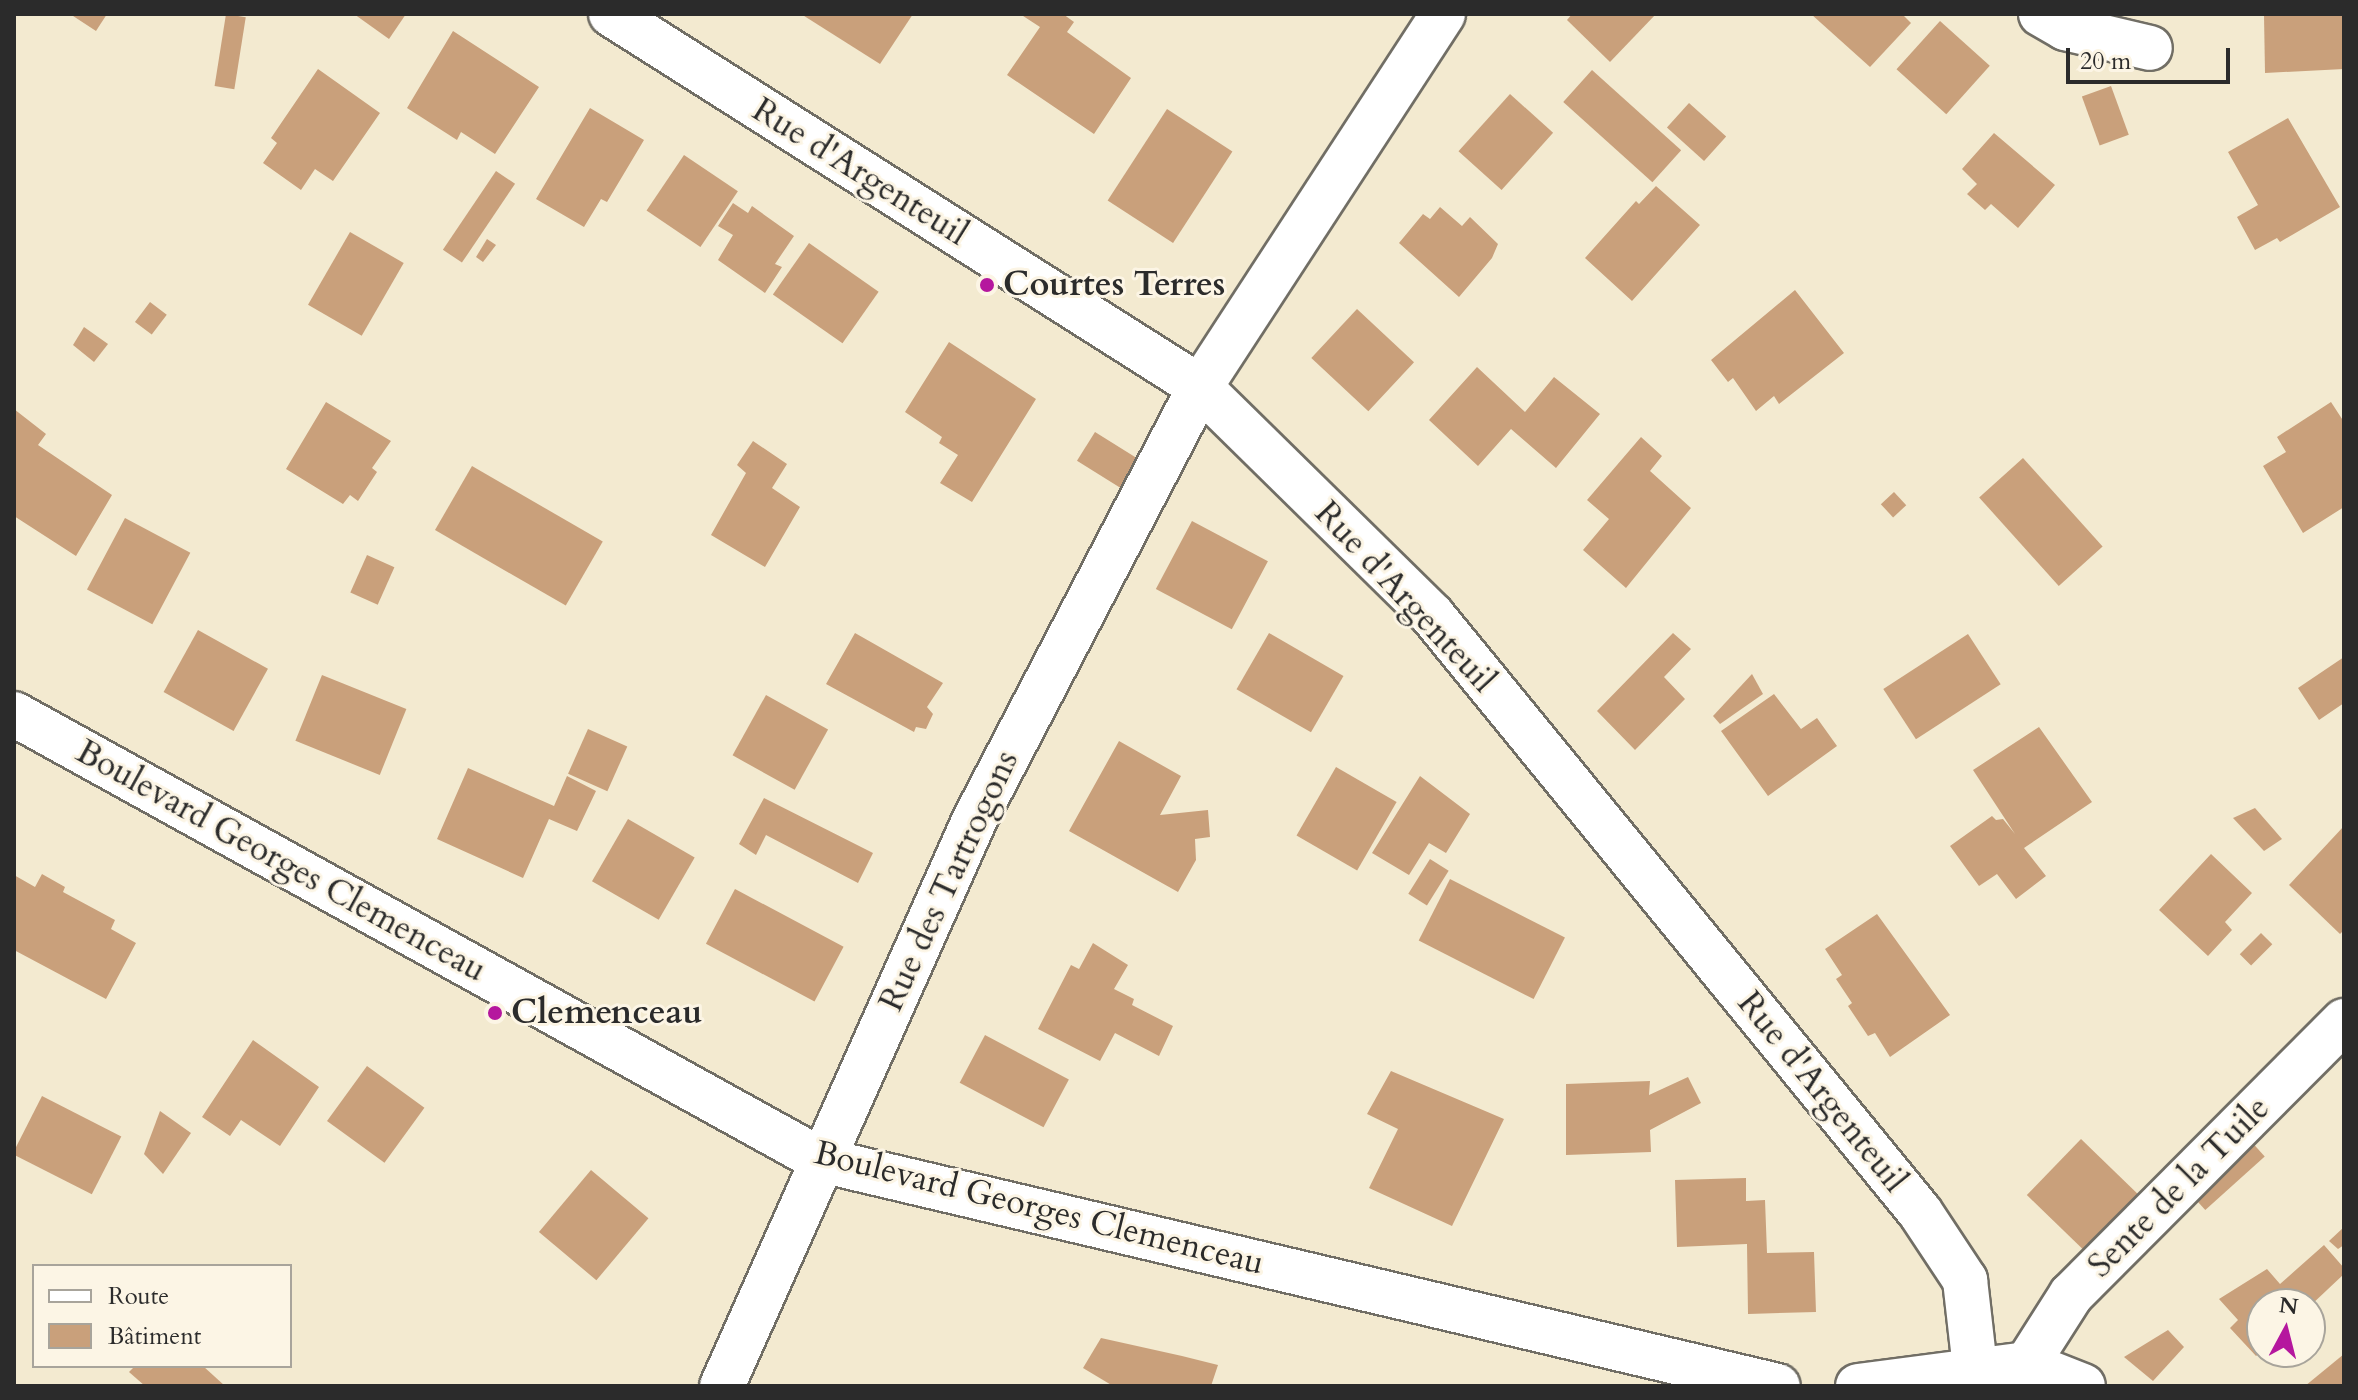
<!DOCTYPE html>
<meta charset="utf-8">
<style>
body{margin:0}
#map{position:relative;width:2358px;height:1400px;overflow:hidden;background:#f3ead0;font-family:Cardo,serif}
div>[style]{position:absolute}
[style*='--x']{left:calc(var(--x)*1px);top:calc(var(--y)*1px);width:calc(var(--w)*1px);rotate:calc(var(--a)*1deg)}
.building>*{inset:0;background:#c9a07b;transform-origin:0 0}
.roads{filter:drop-shadow(2px 0 #716e65) drop-shadow(-2px 0 #716e65) drop-shadow(0 2px #716e65) drop-shadow(0 -2px #716e65)}
.minor>*{height:44px;margin:-22px;padding:0 22px;transform-origin:22px;border-radius:22px;background:#fff}
.dots>*{width:22px;height:22px;translate:-50% -50%;box-sizing:border-box;border:4px solid #fcf5e5;border-radius:50%}
span{translate:-50% -50%;white-space:nowrap;text-align:center;line-height:1.15;-webkit-text-stroke:6px #fcf5e5;paint-order:stroke}
.street-label{font-size:34px;color:#2b2b2b}
.poi-label{font-size:34px;color:#2b2b2b;font-weight:700}
.left{translate:0 -50%;text-align:left}
.frame{position:absolute;inset:0;border:16px solid #2b2b2b;pointer-events:none}
.legend{position:absolute;left:32px;top:1264px;width:260px;height:104px;box-sizing:border-box;background:#fcf5e5;border:2px solid #a8a49b;margin:0;padding:10px 14px;list-style:none;font-size:24px;color:#2b2b2b}
.legend li{display:flex;align-items:center;gap:16px;height:40px}
.legend b{width:40px;border:2px solid #a8a49b}
.north{position:absolute;left:2246px;top:1288px;width:80px;height:80px;box-sizing:border-box;background:#fcf5e5;border:2px solid #a8a49b;border-radius:50%;rotate:7deg;font-size:22px;font-weight:700;line-height:32px;text-align:center;color:#2b2b2b}
.north::after{content:'';display:block;margin:auto;width:28px;height:36px;background:#b5179e;clip-path:polygon(50% 0,100% 100%,50% 72%,0 100%)}
.scale{position:absolute;left:2066px;top:48px;width:164px;height:36px;box-sizing:border-box;border:4px solid #2b2b2b;border-top:0;padding-left:10px;font-size:24px;line-height:28px;white-space:nowrap;color:#2b2b2b;-webkit-text-stroke:6px #fcf5e5;paint-order:stroke}
</style>
<div id="map">
<div class="building">
<i style="clip-path:polygon(70px 14px,107px 14px,96px 31px)"></i>
<i style="left:226px;top:14px;width:20px;height:73px;rotate:9deg"></i>
<i style="clip-path:polygon(354px 14px,406px 14px,389px 39px)"></i>
<i style="clip-path:polygon(801px 14px,913px 14px,880px 64px)"></i>
<i style="clip-path:polygon(1020px 14px,1063px 14px,1074px 22px,1067px 32px,1131px 78px,1094px 134px,1007px 75px,1040px 27px)"></i>
<i style="clip-path:polygon(1572px 14px,1656px 14px,1610px 62px,1567px 20px)"></i>
<i style="clip-path:polygon(1811px 14px,1902px 14px,1911px 23px,1870px 67px)"></i>
<i style="clip-path:polygon(2277px 14px,2344px 14px,2344px 69px,2265px 73px,2264px 15px)"></i>
<i style="left:1940px;top:21px;width:67px;height:65px;rotate:42deg"></i>
<i style="clip-path:polygon(453px 31px,539px 87px,495px 154px,461px 132px,457px 140px,407px 108px)"></i>
<i style="clip-path:polygon(318px 69px,380px 113px,333px 181px,315px 169px,301px 190px,263px 163px,277px 143px,271px 138px)"></i>
<i style="left:1592px;top:70px;width:120px;height:43px;rotate:42deg"></i>
<i style="left:2111px;top:86px;width:52px;height:31px;rotate:70deg"></i>
<i style="left:1510px;top:94px;width:58px;height:77px;rotate:42deg"></i>
<i style="left:1689px;top:103px;width:50px;height:33px;rotate:42deg"></i>
<i style="clip-path:polygon(590px 108px,644px 140px,607px 202px,601px 199px,584px 227px,536px 199px)"></i>
<i style="left:1167px;top:109px;width:78px;height:109px;rotate:33deg"></i>
<i style="clip-path:polygon(2288px 118px,2340px 207px,2280px 242px,2277px 238px,2255px 250px,2237px 217px,2258px 205px,2228px 152px)"></i>
<i style="clip-path:polygon(1994px 133px,2055px 185px,2018px 228px,1991px 204px,1985px 210px,1967px 194px,1977px 184px,1962px 169px)"></i>
<i style="left:684px;top:155px;width:65px;height:67px;rotate:34deg"></i>
<i style="left:496px;top:171px;width:23px;height:95px;rotate:34deg"></i>
<i style="clip-path:polygon(1656px 186px,1700px 225px,1632px 301px,1585px 258px,1636px 201px,1639px 204px)"></i>
<i style="clip-path:polygon(733px 203px,748px 213px,752px 206px,794px 236px,775px 264px,782px 267px,765px 293px,718px 260px,733px 235px,718px 226px)"></i>
<i style="clip-path:polygon(1440px 207px,1462px 226px,1470px 217px,1498px 244px,1492px 258px,1459px 297px,1399px 243px,1423px 214px,1430px 219px)"></i>
<i style="left:350px;top:232px;width:62px;height:84px;rotate:30deg"></i>
<i style="clip-path:polygon(487px 239px,496px 245px,483px 262px,476px 257px)"></i>
<i style="left:809px;top:243px;width:85px;height:63px;rotate:35deg"></i>
<i style="clip-path:polygon(1795px 290px,1844px 353px,1779px 404px,1774px 396px,1756px 411px,1733px 378px,1728px 382px,1711px 360px)"></i>
<i style="left:150px;top:302px;width:21px;height:25px;rotate:37deg"></i>
<i style="left:1357px;top:309px;width:78px;height:67px;rotate:43deg"></i>
<i style="clip-path:polygon(84px 327px,108px 344px,94px 362px,73px 345px)"></i>
<i style="clip-path:polygon(949px 342px,1036px 399px,972px 502px,940px 483px,958px 455px,939px 443px,942px 437px,905px 412px)"></i>
<i style="clip-path:polygon(1477px 367px,1525px 412px,1554px 377px,1600px 414px,1556px 468px,1511px 429px,1478px 466px,1429px 420px)"></i>
<i style="clip-path:polygon(326px 402px,391px 441px,372px 468px,377px 472px,358px 501px,350px 495px,343px 504px,286px 469px)"></i>
<i style="clip-path:polygon(2331px 402px,2344px 422px,2344px 507px,2303px 533px,2263px 466px,2286px 452px,2277px 437px)"></i>
<i style="clip-path:polygon(14px 409px,46px 434px,38px 445px,112px 495px,76px 556px,14px 516px)"></i>
<i style="left:1095px;top:432px;width:51px;height:34px;rotate:32deg"></i>
<i style="clip-path:polygon(1641px 437px,1662px 456px,1650px 471px,1691px 508px,1626px 588px,1583px 550px,1609px 519px,1587px 500px)"></i>
<i style="clip-path:polygon(753px 441px,787px 464px,772px 488px,800px 507px,765px 567px,711px 535px,746px 473px,737px 465px)"></i>
<i style="left:2023px;top:458px;width:119px;height:59px;rotate:48deg"></i>
<i style="left:472px;top:466px;width:151px;height:74px;rotate:30deg"></i>
<i style="left:1894px;top:492px;width:18px;height:18px;rotate:47deg"></i>
<i style="left:125px;top:518px;width:74px;height:81px;rotate:28deg"></i>
<i style="left:1192px;top:521px;width:86px;height:77px;rotate:28deg"></i>
<i style="left:367px;top:555px;width:30px;height:41px;rotate:24deg"></i>
<i style="left:198px;top:630px;width:80px;height:71px;rotate:29deg"></i>
<i style="clip-path:polygon(855px 633px,943px 683px,927px 707px,933px 714px,926px 729px,916px 727px,914px 732px,826px 684px)"></i>
<i style="left:1269px;top:633px;width:86px;height:65px;rotate:30deg"></i>
<i style="clip-path:polygon(1673px 633px,1691px 649px,1664px 677px,1685px 699px,1635px 750px,1597px 711px)"></i>
<i style="left:1968px;top:634px;width:60px;height:101px;rotate:57deg"></i>
<i style="clip-path:polygon(2344px 657px,2344px 703px,2319px 720px,2298px 688px)"></i>
<i style="clip-path:polygon(1752px 674px,1763px 694px,1720px 724px,1713px 716px)"></i>
<i style="left:322px;top:675px;width:91px;height:71px;rotate:22deg"></i>
<i style="clip-path:polygon(1774px 694px,1801px 729px,1817px 718px,1837px 746px,1768px 796px,1721px 731px)"></i>
<i style="left:766px;top:695px;width:71px;height:69px;rotate:29deg"></i>
<i style="clip-path:polygon(2039px 727px,2092px 802px,2024px 848px,2046px 876px,2016px 899px,1997px 874px,1979px 886px,1950px 846px,1992px 816px,1996px 820px,2003px 819px,2015px 834px,1973px 770px)"></i>
<i style="left:588px;top:729px;width:43px;height:49px;rotate:24deg"></i>
<i style="clip-path:polygon(1119px 741px,1181px 776px,1160px 815px,1208px 810px,1210px 837px,1195px 839px,1196px 860px,1178px 892px,1069px 831px)"></i>
<i style="left:1336px;top:767px;width:70px;height:79px;rotate:30deg"></i>
<i style="clip-path:polygon(468px 768px,554px 806px,567px 776px,596px 791px,577px 831px,549px 819px,523px 878px,437px 839px)"></i>
<i style="clip-path:polygon(1420px 776px,1470px 814px,1446px 853px,1429px 843px,1409px 875px,1372px 853px)"></i>
<i style="clip-path:polygon(764px 798px,873px 853px,858px 883px,766px 835px,756px 855px,739px 844px)"></i>
<i style="clip-path:polygon(2255px 808px,2282px 839px,2264px 851px,2233px 818px)"></i>
<i style="left:628px;top:819px;width:77px;height:72px;rotate:30deg"></i>
<i style="clip-path:polygon(2344px 826px,2344px 930px,2340px 934px,2289px 885px)"></i>
<i style="clip-path:polygon(2211px 854px,2252px 893px,2225px 922px,2232px 930px,2208px 956px,2159px 910px)"></i>
<i style="left:1430px;top:859px;width:22px;height:41px;rotate:32deg"></i>
<i style="clip-path:polygon(42px 874px,65px 887px,63px 892px,115px 920px,111px 929px,136px 943px,106px 999px,14px 950px,14px 875px,35px 887px)"></i>
<i style="left:1450px;top:879px;width:129px;height:69px;rotate:27deg"></i>
<i style="left:735px;top:889px;width:123px;height:62px;rotate:28deg"></i>
<i style="clip-path:polygon(1877px 914px,1950px 1015px,1890px 1057px,1875px 1033px,1868px 1036px,1848px 1006px,1852px 1003px,1836px 979px,1842px 975px,1825px 949px)"></i>
<i style="left:2261px;top:933px;width:16px;height:30px;rotate:45deg"></i>
<i style="clip-path:polygon(1093px 943px,1128px 965px,1114px 989px,1134px 999px,1132px 1005px,1173px 1026px,1159px 1056px,1115px 1033px,1100px 1061px,1038px 1029px,1071px 965px,1079px 969px)"></i>
<i style="left:985px;top:1035px;width:95px;height:54px;rotate:28deg"></i>
<i style="clip-path:polygon(253px 1040px,319px 1087px,280px 1146px,241px 1120px,230px 1136px,202px 1117px)"></i>
<i style="left:367px;top:1066px;width:71px;height:68px;rotate:36deg"></i>
<i style="clip-path:polygon(1391px 1071px,1504px 1119px,1452px 1226px,1369px 1188px,1398px 1129px,1367px 1114px)"></i>
<i style="clip-path:polygon(1688px 1077px,1701px 1103px,1650px 1130px,1651px 1152px,1566px 1155px,1566px 1084px,1650px 1081px,1649px 1095px)"></i>
<i style="left:42px;top:1096px;width:89px;height:65px;rotate:27deg"></i>
<i style="clip-path:polygon(160px 1111px,191px 1133px,163px 1174px,144px 1154px)"></i>
<i style="left:2248px;top:1138px;width:25px;height:80px;rotate:48deg"></i>
<i style="left:2081px;top:1139px;width:79px;height:78px;rotate:44deg"></i>
<i style="left:591px;top:1170px;width:75px;height:81px;rotate:40deg"></i>
<i style="clip-path:polygon(1746px 1178px,1746px 1201px,1765px 1200px,1767px 1253px,1814px 1252px,1816px 1312px,1748px 1314px,1747px 1244px,1677px 1247px,1675px 1180px)"></i>
<i style="clip-path:polygon(2344px 1227px,2344px 1245px,2338px 1249px,2329px 1241px)"></i>
<i style="clip-path:polygon(2324px 1245px,2344px 1268px,2344px 1274px,2310px 1306px,2262px 1304px,2262px 1351px,2256px 1356px,2230px 1328px,2238px 1320px,2219px 1299px,2267px 1269px,2280px 1284px)"></i>
<i style="clip-path:polygon(2168px 1330px,2184px 1347px,2153px 1381px,2124px 1357px)"></i>
<i style="clip-path:polygon(1101px 1338px,1182px 1356px,1218px 1365px,1211px 1386px,1113px 1386px,1083px 1368px)"></i>
<i style="clip-path:polygon(2344px 1354px,2344px 1386px,2305px 1386px)"></i>
<i style="clip-path:polygon(135px 1366px,203px 1366px,225px 1386px,145px 1386px,129px 1372px)"></i>
</div>
<div class="roads">
<div class="minor">
<i style="--x:611;--y:14;--w:697;--a:32.35"></i>
<i style="--x:1200;--y:387;--w:325;--a:44.5"></i>
<i style="--x:1432;--y:615;--w:771;--a:50.74"></i>
<i style="--x:1920;--y:1212;--w:82;--a:56.5"></i>
<i style="--x:1965;--y:1280;--w:107;--a:83.5"></i>
<i style="--x:2041;--y:14;--w:28;--a:30"></i>
<i style="--x:2065;--y:28;--w:87;--a:13.2"></i>
<i style="--x:14;--y:714;--w:922;--a:28.93"></i>
<i style="--x:821;--y:1160;--w:983;--a:13.29"></i>
<i style="--x:2027;--y:1364;--w:82;--a:-57.5"></i>
<i style="--x:2071;--y:1295;--w:387;--a:-45.1"></i>
<i style="--x:722;--y:1386;--w:619;--a:-65.96"></i>
<i style="--x:974;--y:821;--w:489;--a:-62.5"></i>
<i style="--x:1200;--y:387;--w:445;--a:-56.9"></i>
<i style="--x:1858;--y:1386;--w:170;--a:-7.4"></i>
<i style="--x:2027;--y:1364;--w:60;--a:21.4"></i>
</div>
</div>
<div class="dots">
<i style="left:987px;top:285px;background:#b5179e"></i>
<i style="left:495px;top:1013px;background:#b5179e"></i>
</div>
<div class="street-label">
<span style="left:860px;top:172px;rotate:32deg">Rue d'Argenteuil</span>
<span style="left:1405px;top:597px;rotate:47deg">Rue d'Argenteuil</span>
<span style="left:281px;top:861px;rotate:29deg">Boulevard Georges Clemenceau</span>
<span style="left:949px;top:881px;rotate:-65deg">Rue des Tartrogons</span>
<span style="left:1822px;top:1092px;rotate:51deg">Rue d'Argenteuil</span>
<span style="left:2179px;top:1187px;rotate:-45deg">Sente de la Tuile</span>
<span style="left:1039px;top:1208px;rotate:14deg">Boulevard Georges Clemenceau</span>
</div>
<div class="poi-label">
<span class="left" style="left:1003px;top:285px">Courtes Terres</span>
<span class="left" style="left:511px;top:1013px">Clemenceau</span>
</div>
<div class="frame"></div>
<ul class="legend">
<li><b style="height:10px;background:#fff"></b>Route</li>
<li><b style="height:22px;background:#c9a07b"></b>Bâtiment</li>
</ul>
<div class="north">N</div>
<div class="scale">20 m</div>
</div>
